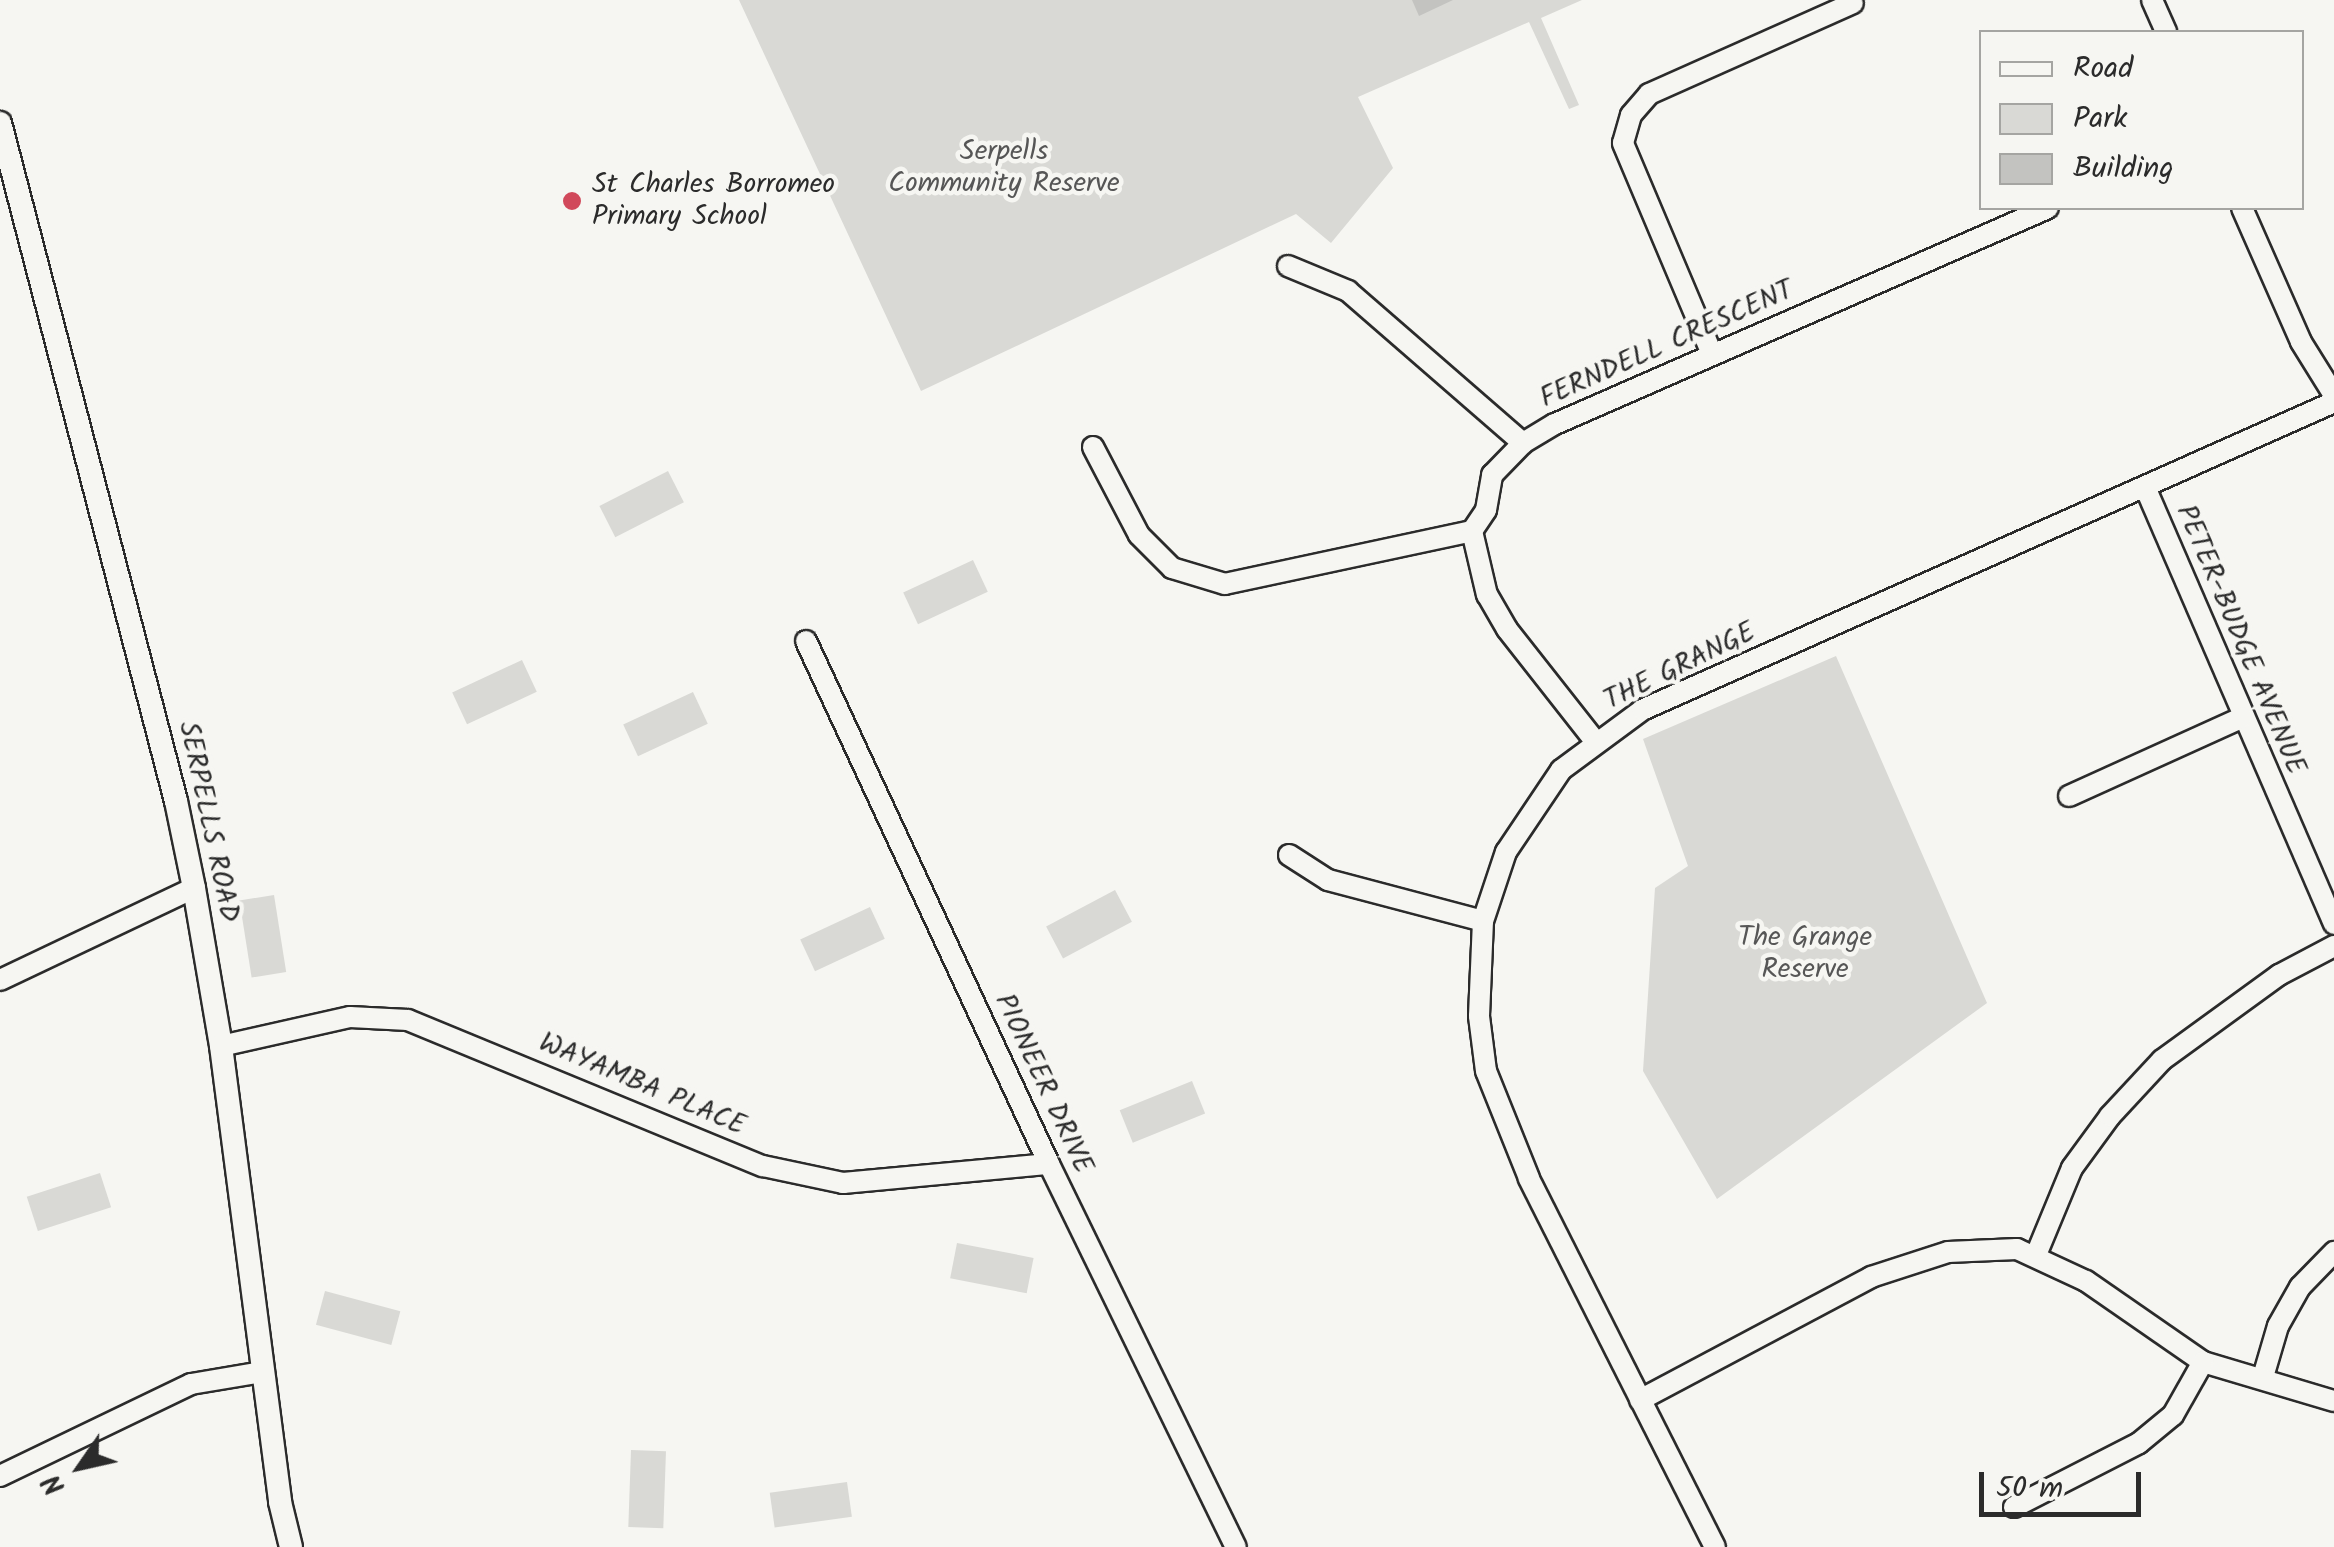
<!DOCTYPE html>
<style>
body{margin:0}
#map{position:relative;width:2334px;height:1547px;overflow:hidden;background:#f6f6f2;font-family:Kalam,sans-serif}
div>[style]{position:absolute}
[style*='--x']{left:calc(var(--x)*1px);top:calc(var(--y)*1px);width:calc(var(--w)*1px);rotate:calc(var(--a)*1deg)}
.green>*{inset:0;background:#d9d9d5;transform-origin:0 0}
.building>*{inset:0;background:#c3c3c0}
.roads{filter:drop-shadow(2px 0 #2b2b2b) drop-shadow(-2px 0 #2b2b2b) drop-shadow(0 2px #2b2b2b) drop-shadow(0 -2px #2b2b2b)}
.minor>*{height:20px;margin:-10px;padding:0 10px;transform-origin:10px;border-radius:10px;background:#f6f6f2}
.tertiary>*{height:22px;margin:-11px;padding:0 11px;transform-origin:11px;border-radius:11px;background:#f6f6f2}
.dots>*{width:28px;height:28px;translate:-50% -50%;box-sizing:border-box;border:5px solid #f6f6f2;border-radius:50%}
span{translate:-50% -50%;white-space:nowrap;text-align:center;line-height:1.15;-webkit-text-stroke:9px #f6f6f2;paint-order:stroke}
.park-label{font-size:28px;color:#565656}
.poi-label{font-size:28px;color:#2b2b2b}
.left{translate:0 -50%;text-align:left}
.street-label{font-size:28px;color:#2b2b2b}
.legend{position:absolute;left:1979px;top:30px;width:325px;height:180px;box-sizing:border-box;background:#f6f6f2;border:2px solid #a5a5a2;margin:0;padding:12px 18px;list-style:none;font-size:30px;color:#2b2b2b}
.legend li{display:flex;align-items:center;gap:20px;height:50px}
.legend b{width:50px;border:2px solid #a5a5a2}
.north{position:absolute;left:30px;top:1417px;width:100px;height:100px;-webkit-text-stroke:8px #f6f6f2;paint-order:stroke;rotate:236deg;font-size:28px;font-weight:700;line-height:40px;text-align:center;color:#2b2b2b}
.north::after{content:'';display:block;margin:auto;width:35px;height:45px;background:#2b2b2b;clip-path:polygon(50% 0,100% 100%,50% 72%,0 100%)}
.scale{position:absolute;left:1979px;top:1472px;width:162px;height:45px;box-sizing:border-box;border:5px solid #2b2b2b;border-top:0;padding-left:12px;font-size:30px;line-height:35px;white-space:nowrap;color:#2b2b2b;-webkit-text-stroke:8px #f6f6f2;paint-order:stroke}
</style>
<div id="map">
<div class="green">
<i style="clip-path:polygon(739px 0,1582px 0,1541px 18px,1579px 105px,1569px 109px,1529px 22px,1358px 97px,1393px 168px,1331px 243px,1296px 214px,921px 391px)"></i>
<i style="left:668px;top:471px;width:35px;height:77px;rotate:63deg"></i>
<i style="left:973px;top:560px;width:35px;height:77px;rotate:65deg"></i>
<i style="clip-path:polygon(1836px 656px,1987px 1003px,1717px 1199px,1643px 1071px,1655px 888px,1688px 866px,1643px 739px)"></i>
<i style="left:522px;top:660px;width:35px;height:77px;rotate:65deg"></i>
<i style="left:693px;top:692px;width:35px;height:77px;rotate:65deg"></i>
<i style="left:1115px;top:890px;width:36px;height:78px;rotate:62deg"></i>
<i style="left:274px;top:895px;width:78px;height:35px;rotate:81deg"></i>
<i style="left:870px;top:907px;width:35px;height:77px;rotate:65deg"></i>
<i style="left:1192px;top:1081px;width:35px;height:78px;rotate:68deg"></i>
<i style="left:100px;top:1173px;width:36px;height:77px;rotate:72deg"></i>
<i style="left:957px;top:1243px;width:78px;height:36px;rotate:11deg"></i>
<i style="left:325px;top:1291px;width:78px;height:35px;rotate:15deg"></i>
<i style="left:631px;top:1450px;width:35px;height:77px;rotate:2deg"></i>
<i style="left:847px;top:1482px;width:35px;height:78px;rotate:82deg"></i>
</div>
<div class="building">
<i style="clip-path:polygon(1412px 0,1453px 0,1419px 16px)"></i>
</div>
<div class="roads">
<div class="minor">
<i style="--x:2152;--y:0;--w:35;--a:66"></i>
<i style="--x:2242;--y:208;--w:146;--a:66.2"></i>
<i style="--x:2301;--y:342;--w:62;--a:58.1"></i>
<i style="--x:1288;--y:266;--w:65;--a:22.6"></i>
<i style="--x:1348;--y:291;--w:232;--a:41"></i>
<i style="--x:1712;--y:354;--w:229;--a:-112.9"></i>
<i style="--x:1623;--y:143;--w:29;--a:-74"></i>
<i style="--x:1631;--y:115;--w:28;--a:-49"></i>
<i style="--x:1649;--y:94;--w:223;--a:-24"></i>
<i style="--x:1093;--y:447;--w:99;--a:62.4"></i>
<i style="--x:1139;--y:535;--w:47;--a:45"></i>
<i style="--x:1172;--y:568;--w:55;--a:16.8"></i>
<i style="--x:1225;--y:584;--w:253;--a:-12.1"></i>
<i style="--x:2145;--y:487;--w:476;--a:66.6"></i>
<i style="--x:806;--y:641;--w:577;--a:65.08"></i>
<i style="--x:1049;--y:1164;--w:426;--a:64"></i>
<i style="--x:1595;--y:741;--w:142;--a:-128.2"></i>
<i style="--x:1507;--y:629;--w:39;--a:-120"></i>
<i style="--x:1487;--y:595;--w:66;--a:-103.2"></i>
<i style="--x:1472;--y:531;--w:25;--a:-56"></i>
<i style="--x:1486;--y:510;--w:36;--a:-80"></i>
<i style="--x:1492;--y:475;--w:45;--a:-45.9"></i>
<i style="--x:1523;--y:443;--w:37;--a:-31"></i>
<i style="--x:1555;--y:424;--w:538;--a:-23.66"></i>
<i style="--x:2069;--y:796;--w:189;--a:-24.4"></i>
<i style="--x:1289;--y:855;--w:46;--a:32.7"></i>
<i style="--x:1328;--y:880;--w:160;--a:14.8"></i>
<i style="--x:0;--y:980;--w:215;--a:-25.4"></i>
<i style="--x:221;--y:1046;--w:132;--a:-12.7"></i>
<i style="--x:350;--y:1017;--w:58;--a:3"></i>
<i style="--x:408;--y:1020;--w:384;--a:22.4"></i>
<i style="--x:763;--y:1166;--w:82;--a:12"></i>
<i style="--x:843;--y:1183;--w:207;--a:-5.3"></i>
<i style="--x:2036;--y:1255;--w:94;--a:-67.5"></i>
<i style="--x:2072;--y:1168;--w:64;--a:-53.8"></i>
<i style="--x:2110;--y:1116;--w:76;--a:-47.1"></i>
<i style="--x:2162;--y:1060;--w:145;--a:-36"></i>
<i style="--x:2279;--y:975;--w:62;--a:-27.8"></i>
<i style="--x:2263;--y:1377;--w:53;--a:-73.6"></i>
<i style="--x:2278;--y:1326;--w:45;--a:-60.6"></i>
<i style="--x:2300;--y:1287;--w:49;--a:-45.8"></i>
<i style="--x:1640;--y:1400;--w:262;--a:-28"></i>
<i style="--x:1871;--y:1277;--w:81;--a:-18"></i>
<i style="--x:1948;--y:1252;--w:69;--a:-2.5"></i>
<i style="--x:2017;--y:1249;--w:76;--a:24.9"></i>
<i style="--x:2086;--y:1281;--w:142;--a:34.7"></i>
<i style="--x:2203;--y:1362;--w:137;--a:16.6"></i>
<i style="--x:0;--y:1476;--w:212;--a:-25.7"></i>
<i style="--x:191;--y:1384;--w:73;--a:-9.5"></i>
<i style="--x:2014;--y:1507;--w:140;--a:-27.1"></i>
<i style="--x:2139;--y:1443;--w:44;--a:-39.5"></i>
<i style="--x:2173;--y:1415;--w:61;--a:-60.5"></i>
<i style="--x:1715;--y:1547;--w:413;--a:-116.8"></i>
<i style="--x:1529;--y:1178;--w:115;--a:-111.9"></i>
<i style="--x:1486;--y:1071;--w:55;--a:-97.3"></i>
<i style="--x:1479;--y:1016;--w:95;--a:-87.6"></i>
<i style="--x:1483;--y:921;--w:73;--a:-71.6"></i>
<i style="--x:1506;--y:852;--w:99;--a:-56.1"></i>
<i style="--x:1561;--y:770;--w:101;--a:-36.5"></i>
<i style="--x:1642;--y:710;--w:757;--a:-23.99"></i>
</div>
<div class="tertiary">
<i style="--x:0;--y:123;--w:700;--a:75.45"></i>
<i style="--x:176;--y:801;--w:89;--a:78.3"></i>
<i style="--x:194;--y:888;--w:160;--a:80.3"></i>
<i style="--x:221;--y:1046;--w:460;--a:82.6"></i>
<i style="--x:280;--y:1502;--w:46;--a:76.3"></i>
</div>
</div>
<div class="dots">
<i style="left:572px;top:201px;background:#d1495b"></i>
</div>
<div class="park-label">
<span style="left:1004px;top:168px">Serpells<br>Community Reserve</span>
<span style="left:1805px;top:954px">The Grange<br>Reserve</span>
</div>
<div class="poi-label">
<span class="left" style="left:592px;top:201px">St Charles Borromeo<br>Primary School</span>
</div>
<div class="street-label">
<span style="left:1667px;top:345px;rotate:-24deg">FERNDELL CRESCENT</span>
<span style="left:2240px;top:640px;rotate:67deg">PETER-BUDGE AVENUE</span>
<span style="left:1680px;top:667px;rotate:-26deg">THE GRANGE</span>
<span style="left:208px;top:822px;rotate:78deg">SERPELLS ROAD</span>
<span style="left:1043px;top:1084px;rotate:65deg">PIONEER DRIVE</span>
<span style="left:642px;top:1085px;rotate:23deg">WAYAMBA PLACE</span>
</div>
<ul class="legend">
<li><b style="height:12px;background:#f6f6f2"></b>Road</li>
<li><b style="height:28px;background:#d9d9d5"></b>Park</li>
<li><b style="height:28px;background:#c3c3c0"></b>Building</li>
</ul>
<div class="north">N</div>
<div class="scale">50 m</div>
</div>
